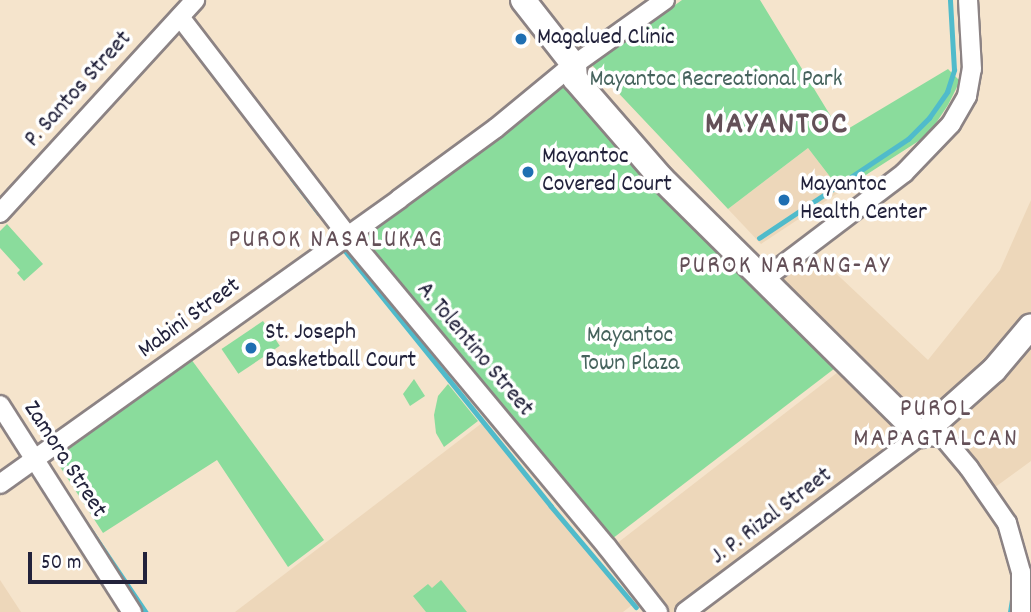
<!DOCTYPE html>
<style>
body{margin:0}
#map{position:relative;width:1031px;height:612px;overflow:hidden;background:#f5e4cc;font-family:Dekko,sans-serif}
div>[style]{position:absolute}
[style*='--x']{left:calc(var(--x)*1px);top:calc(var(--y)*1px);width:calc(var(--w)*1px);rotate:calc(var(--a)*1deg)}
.built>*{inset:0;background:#edd7ba}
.green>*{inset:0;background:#8adc9c;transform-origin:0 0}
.stream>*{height:4.5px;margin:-2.25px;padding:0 2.25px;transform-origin:2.25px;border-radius:2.25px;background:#50bbcb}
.roads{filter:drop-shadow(2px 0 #8c8384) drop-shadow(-2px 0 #8c8384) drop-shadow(0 2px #8c8384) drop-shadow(0 -2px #8c8384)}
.street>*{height:18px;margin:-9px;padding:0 9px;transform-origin:9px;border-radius:9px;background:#fff}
.secondary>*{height:24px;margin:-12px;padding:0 12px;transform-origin:12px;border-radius:12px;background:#fff}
.dots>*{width:19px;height:19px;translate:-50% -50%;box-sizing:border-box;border:4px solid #fff;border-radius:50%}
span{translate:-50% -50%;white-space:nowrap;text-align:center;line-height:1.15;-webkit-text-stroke:7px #fff;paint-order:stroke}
.poi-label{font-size:24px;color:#22223b}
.left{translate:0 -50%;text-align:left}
.park-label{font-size:24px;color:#46635d}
.street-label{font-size:24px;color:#22223b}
.neighbourhood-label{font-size:26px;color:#645058;letter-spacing:2px}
.district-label{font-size:32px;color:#645058;font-weight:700;letter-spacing:2px}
.scale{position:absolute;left:28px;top:552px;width:119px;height:32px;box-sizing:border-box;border:4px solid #22223b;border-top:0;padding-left:9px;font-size:21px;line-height:24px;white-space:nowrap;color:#22223b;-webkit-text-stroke:5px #fff;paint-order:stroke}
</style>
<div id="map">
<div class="built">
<i style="clip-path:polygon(808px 148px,841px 191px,761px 244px,728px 209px)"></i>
<i style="clip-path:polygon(1031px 200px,1031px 461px,987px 493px,932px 425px,773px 271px,807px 246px,928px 360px,1000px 270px)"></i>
<i style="clip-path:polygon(847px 365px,915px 435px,678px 612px,660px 612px,611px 548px)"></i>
<i style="clip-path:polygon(482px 423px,632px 605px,623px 612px,235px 612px)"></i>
<i style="clip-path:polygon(0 580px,21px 612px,0 612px)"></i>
</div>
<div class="green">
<i style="clip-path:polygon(682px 0,760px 0,841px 133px,948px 69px,960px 81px,948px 105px,928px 135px,841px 191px,808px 148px,728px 209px,592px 65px)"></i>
<i style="clip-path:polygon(569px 82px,843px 362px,608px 542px,359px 240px)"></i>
<i style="clip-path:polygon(7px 224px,43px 264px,24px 281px,17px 273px,20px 270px,0 248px,0 231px)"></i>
<i style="left:263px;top:321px;width:30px;height:50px;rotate:56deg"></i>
<i style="clip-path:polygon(191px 359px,324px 540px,288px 567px,217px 460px,103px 533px,55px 459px)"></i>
<i style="clip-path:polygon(414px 379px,425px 396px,410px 406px,403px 394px)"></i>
<i style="clip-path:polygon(448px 384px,478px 421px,444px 447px,436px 433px,434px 415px,438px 396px)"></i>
<i style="clip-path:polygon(441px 580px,467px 612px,426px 612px,413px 596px,428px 584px,432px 588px)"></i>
</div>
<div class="stream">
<i style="--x:292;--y:178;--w:44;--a:52.4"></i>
<i style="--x:759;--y:238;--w:179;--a:-33.6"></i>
<i style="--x:908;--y:139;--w:30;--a:-45"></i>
<i style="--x:929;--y:118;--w:32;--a:-55"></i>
<i style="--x:947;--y:92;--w:23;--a:-72"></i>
<i style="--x:954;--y:70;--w:70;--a:-93.3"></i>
<i style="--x:339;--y:251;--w:5;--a:-37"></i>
<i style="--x:343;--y:248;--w:331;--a:51.1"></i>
<i style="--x:551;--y:506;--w:132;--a:49.9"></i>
<i style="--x:71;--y:501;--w:134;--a:56"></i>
<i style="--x:1010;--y:612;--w:18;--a:-81"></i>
</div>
<div class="roads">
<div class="street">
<i style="--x:180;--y:17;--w:275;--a:52.5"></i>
<i style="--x:347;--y:235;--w:406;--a:50.2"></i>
<i style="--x:607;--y:547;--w:83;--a:51.9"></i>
<i style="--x:0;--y:213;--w:289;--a:-47.5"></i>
<i style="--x:763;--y:280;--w:177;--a:-37.2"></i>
<i style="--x:904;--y:173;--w:68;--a:-46.2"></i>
<i style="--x:951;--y:124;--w:32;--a:-60"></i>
<i style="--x:967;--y:96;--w:27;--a:-80"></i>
<i style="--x:972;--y:69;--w:69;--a:-93.3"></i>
<i style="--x:0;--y:405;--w:246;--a:57.5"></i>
<i style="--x:938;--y:431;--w:48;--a:50"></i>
<i style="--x:969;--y:468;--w:67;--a:55.4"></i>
<i style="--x:1007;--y:523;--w:51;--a:74.1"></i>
<i style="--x:1021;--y:572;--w:40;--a:90"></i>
<i style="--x:0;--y:484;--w:490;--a:-35.5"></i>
<i style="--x:399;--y:199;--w:120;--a:-36.2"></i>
<i style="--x:496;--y:128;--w:88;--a:-39.5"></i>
<i style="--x:564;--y:72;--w:124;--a:-35.5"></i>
<i style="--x:685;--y:612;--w:295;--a:-36.9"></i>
<i style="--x:921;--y:435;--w:25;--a:7"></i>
</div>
<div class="secondary">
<i style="--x:523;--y:0;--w:83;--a:51.9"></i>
<i style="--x:574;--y:65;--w:14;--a:86"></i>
<i style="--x:575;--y:79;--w:133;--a:49"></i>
<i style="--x:662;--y:179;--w:364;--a:44.7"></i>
<i style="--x:921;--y:435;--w:98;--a:-41.7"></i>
<i style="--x:994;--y:370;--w:57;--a:-49.9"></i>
</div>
</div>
<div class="dots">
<i style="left:521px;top:39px;background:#1f6fb2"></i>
<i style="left:528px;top:172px;background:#1f6fb2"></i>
<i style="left:784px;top:200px;background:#1f6fb2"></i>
<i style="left:251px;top:348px;background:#1f6fb2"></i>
</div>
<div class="poi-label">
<span class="left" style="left:537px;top:39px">Magalued Clinic</span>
<span class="left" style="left:542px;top:172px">Mayantoc<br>Covered Court</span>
<span class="left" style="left:800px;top:200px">Mayantoc<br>Health Center</span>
<span class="left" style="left:265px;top:348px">St. Joseph<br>Basketball Court</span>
</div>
<div class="park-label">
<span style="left:716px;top:81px">Mayantoc Recreational Park</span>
<span style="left:630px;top:351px">Mayantoc<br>Town Plaza</span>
</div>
<div class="street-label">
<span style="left:79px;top:90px;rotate:-48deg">P. Santos Street</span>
<span style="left:190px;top:319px;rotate:-36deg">Mabini Street</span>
<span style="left:474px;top:350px;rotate:50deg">A. Tolentino Street</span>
<span style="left:64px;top:460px;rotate:57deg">Zamora Street</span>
<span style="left:772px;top:517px;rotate:-37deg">J. P. Rizal Street</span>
</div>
<div class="neighbourhood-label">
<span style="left:336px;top:241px">PUROK NASALUKAG</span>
<span style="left:785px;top:267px">PUROK NARANG-AY</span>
<span style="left:936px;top:425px">PUROL<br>MAPAGTALCAN</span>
</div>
<div class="district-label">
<span style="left:777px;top:126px">MAYANTOC</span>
</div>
<div class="scale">50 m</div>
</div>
